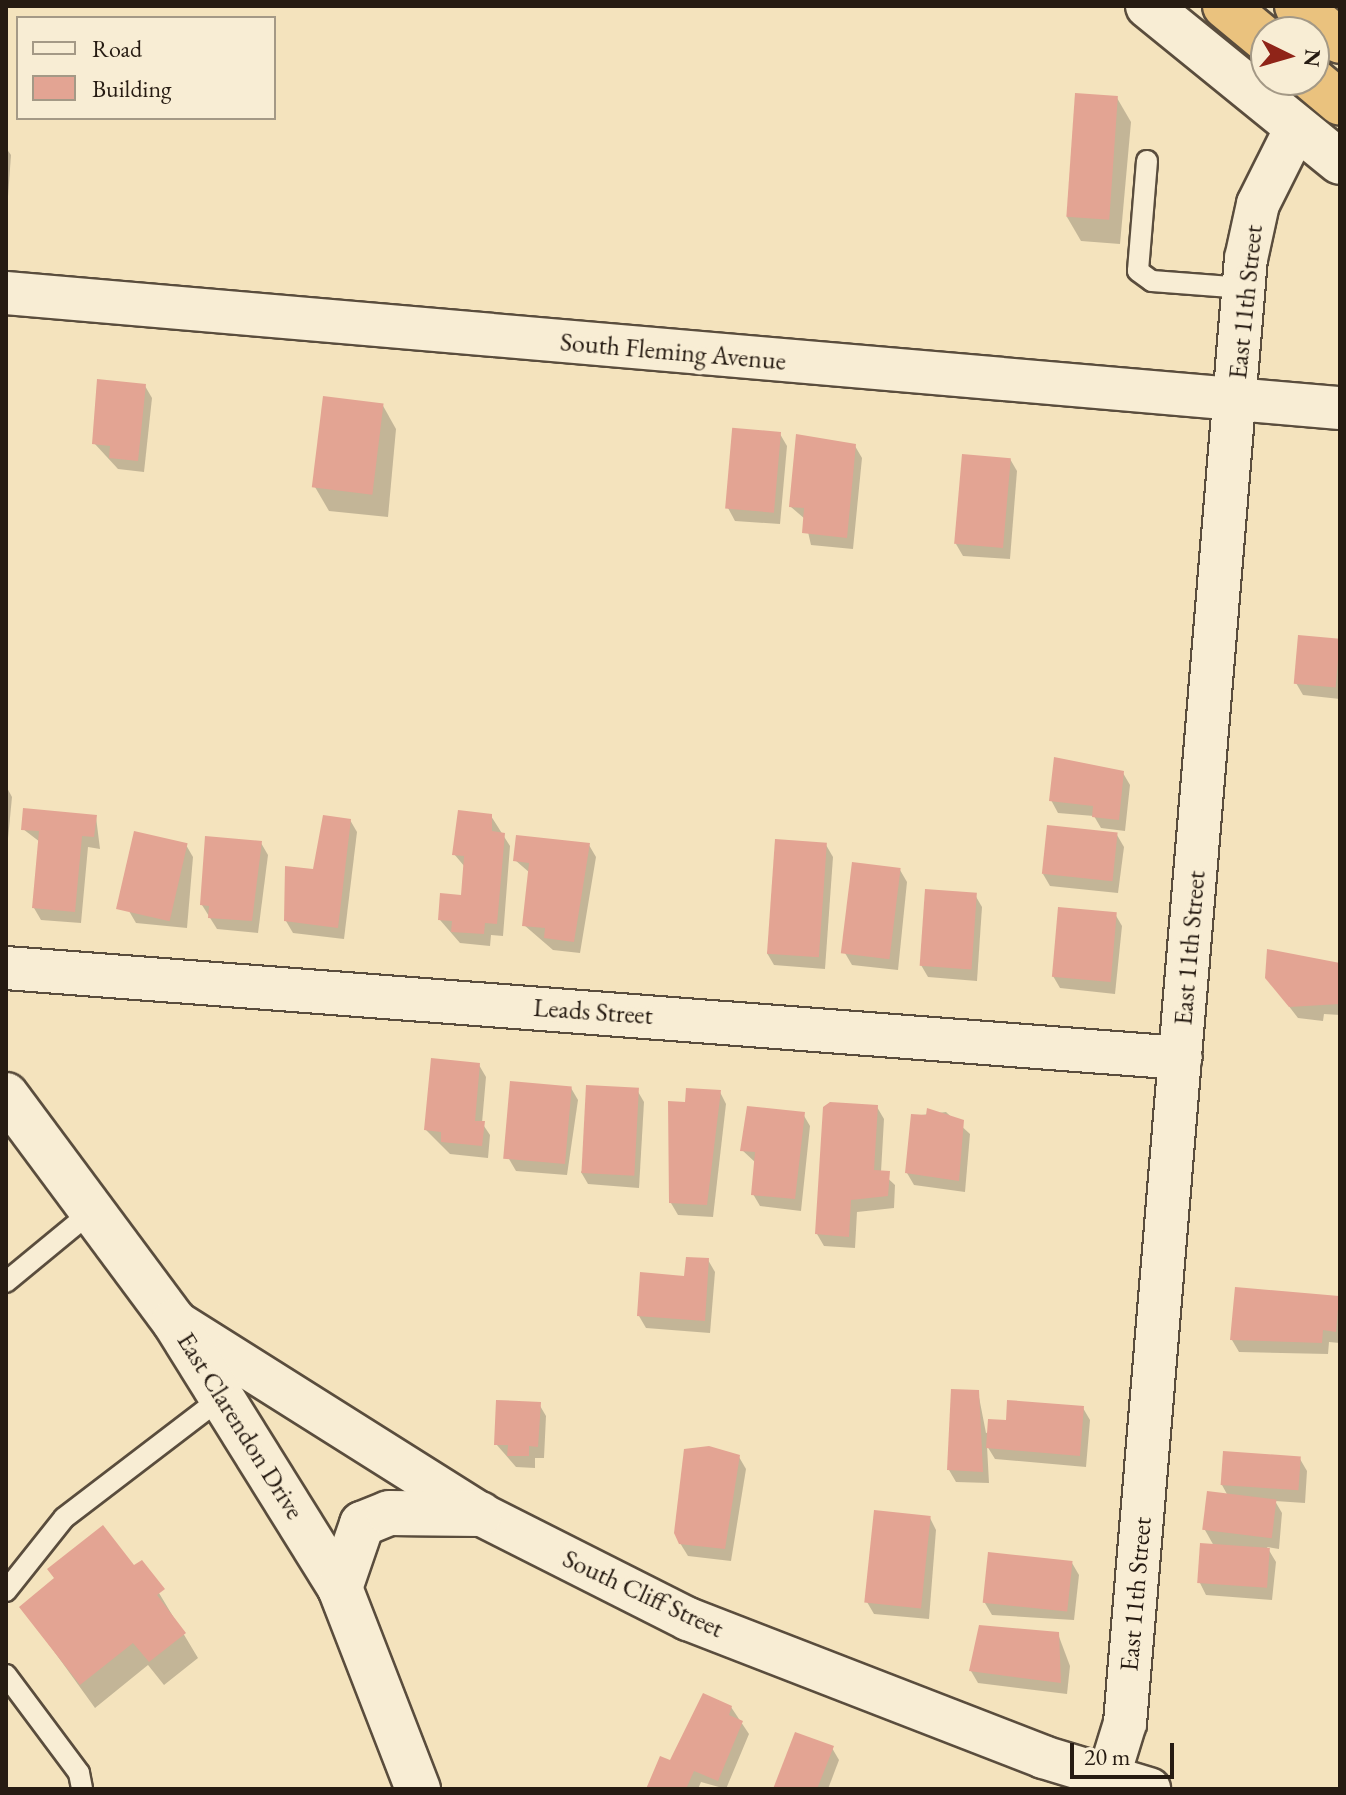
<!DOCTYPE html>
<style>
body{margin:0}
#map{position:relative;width:1346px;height:1795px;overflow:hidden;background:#f4e3bd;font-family:"EB Garamond",serif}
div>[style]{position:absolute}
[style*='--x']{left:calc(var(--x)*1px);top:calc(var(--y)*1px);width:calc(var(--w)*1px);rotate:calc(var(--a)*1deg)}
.shadow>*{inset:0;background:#0003}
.building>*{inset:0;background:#e3a493;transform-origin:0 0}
.roads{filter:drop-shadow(2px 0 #5a4d3d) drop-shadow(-2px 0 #5a4d3d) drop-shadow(0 2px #5a4d3d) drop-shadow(0 -2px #5a4d3d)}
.service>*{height:20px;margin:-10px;padding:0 10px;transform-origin:10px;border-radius:10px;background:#f8edd4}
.minor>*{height:42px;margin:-21px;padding:0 21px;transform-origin:21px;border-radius:21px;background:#f8edd4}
.tertiary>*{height:44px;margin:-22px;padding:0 22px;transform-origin:22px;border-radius:22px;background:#f8edd4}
.secondary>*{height:44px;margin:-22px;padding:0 22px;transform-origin:22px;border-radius:22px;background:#f8edd4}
.motorway>*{height:44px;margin:-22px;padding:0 22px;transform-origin:22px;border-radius:22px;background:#eac27e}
span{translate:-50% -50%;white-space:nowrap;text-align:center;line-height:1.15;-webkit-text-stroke:8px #f8edd4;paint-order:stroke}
.street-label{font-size:26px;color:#261b12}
.frame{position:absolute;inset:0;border:8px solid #261b12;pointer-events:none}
.legend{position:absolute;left:16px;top:16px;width:260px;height:104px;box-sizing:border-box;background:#f8edd4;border:2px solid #a49986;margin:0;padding:10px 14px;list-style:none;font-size:24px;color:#261b12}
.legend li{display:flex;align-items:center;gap:16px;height:40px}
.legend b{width:40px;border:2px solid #a49986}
.north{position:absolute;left:1250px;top:16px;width:80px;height:80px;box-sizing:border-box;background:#f8edd4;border:2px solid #a49986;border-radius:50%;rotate:95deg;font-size:22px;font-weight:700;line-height:32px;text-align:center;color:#261b12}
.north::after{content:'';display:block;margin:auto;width:28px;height:36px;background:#8f2418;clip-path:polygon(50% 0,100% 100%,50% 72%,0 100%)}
.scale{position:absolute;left:1070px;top:1743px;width:104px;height:36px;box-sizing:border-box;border:4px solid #261b12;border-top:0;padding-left:10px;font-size:24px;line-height:28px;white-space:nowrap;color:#261b12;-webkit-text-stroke:6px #f8edd4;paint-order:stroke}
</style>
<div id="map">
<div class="shadow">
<i style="clip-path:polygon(1117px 98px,1131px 122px,1120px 244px,1081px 241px,1067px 217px)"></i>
<i style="clip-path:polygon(6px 148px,11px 155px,6px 224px)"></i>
<i style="clip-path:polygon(145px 386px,152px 398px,144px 472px,118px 469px,94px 443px)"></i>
<i style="clip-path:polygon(382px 404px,396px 429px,388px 517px,329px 511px,315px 487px)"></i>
<i style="clip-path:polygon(780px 434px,787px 446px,780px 524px,735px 521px,728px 508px)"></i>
<i style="clip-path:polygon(855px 446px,862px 458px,853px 549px,811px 545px,805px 519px,791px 507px)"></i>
<i style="clip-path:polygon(1010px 459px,1017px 471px,1010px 559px,963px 556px,956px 544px)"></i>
<i style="clip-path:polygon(1340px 641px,1340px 699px,1303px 695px,1296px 683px)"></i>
<i style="clip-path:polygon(1056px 759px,1123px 773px,1130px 785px,1125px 831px,1101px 828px,1094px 816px,1058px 813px,1051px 800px)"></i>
<i style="clip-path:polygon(6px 786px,12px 797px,6px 859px)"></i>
<i style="clip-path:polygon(491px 816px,510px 846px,503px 936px,491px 935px,490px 946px,460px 943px,440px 920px,463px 897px,465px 867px,454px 854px)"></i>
<i style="clip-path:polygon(96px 817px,100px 849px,88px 847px,81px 923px,41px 920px,34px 908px,40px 842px,23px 829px)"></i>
<i style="clip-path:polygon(350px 820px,357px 832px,344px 939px,293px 933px,286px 921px)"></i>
<i style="clip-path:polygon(1117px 835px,1124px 847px,1118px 893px,1050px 886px,1043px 874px)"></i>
<i style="clip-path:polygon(261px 843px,268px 855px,258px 933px,217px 929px,202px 905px)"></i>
<i style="clip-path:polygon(186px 845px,193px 857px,187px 928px,136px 923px,129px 911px)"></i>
<i style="clip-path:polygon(589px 845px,596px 857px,580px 953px,553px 950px,524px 925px,530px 873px,515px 860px)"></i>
<i style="clip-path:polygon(826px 845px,833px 857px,825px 969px,774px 965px,767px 953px)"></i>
<i style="clip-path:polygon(900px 870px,907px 882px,898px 970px,852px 965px,845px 953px)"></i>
<i style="clip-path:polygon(975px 895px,982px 907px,977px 981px,928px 977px,921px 965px)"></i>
<i style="clip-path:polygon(1115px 914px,1122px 926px,1115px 994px,1060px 988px,1053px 976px)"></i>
<i style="clip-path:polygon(1340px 965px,1340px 1015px,1324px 1014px,1323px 1021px,1298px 1018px,1267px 978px)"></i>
<i style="clip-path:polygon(479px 1065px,486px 1077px,482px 1123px,490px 1135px,488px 1158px,450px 1154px,426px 1130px)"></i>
<i style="clip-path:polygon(571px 1088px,578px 1100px,567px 1175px,516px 1171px,509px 1159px)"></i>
<i style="clip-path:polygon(637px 1090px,644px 1102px,639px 1188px,588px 1184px,581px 1172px)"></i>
<i style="clip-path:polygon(720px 1092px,726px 1104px,713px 1217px,678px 1215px,671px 1203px,687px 1104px)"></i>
<i style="clip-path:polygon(877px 1107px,884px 1119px,881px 1172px,895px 1185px,894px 1208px,857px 1212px,855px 1248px,824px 1246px,817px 1234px)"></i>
<i style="clip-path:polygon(946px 1112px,970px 1134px,965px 1192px,914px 1185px,907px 1173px,913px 1116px)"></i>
<i style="clip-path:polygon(803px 1114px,810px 1126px,801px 1211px,760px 1206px,753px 1194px,756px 1163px,742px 1150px)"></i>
<i style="clip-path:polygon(708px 1260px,715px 1272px,710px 1333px,646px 1328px,639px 1316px)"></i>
<i style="clip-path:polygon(1338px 1298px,1340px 1343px,1329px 1342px,1328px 1354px,1239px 1352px,1232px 1340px)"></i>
<i style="clip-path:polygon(978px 1392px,986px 1433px,1083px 1408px,1090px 1420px,1086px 1467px,995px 1459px,987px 1446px,989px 1483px,956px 1482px,949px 1470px)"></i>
<i style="clip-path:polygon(539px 1404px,546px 1416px,544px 1458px,535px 1458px,535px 1468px,516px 1467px,496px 1444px)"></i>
<i style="clip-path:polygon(739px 1457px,746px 1469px,731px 1561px,688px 1556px,680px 1543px)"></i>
<i style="clip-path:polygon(1300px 1459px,1307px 1471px,1305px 1503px,1275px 1501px,1282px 1513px,1279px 1549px,1267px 1547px,1276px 1562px,1272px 1600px,1206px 1595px,1200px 1583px,1214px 1546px,1205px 1530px,1228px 1496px,1222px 1485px)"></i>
<i style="clip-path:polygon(930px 1518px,936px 1530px,929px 1619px,874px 1614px,867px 1602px)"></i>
<i style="clip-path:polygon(141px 1563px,198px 1658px,164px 1685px,148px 1665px,95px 1708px,22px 1607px)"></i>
<i style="clip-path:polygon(1072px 1563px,1079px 1575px,1074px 1620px,992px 1615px,985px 1603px)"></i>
<i style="clip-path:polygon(1058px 1634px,1070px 1666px,1067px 1694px,978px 1683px,971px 1671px)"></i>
<i style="clip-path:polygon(731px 1707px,749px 1734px,726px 1789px,701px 1782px,698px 1789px,648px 1789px)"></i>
<i style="clip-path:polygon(832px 1748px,839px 1760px,828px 1789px,775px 1789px)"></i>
</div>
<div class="building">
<i style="left:1075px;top:93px;width:43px;height:124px;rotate:4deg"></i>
<i style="clip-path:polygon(97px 379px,146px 384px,138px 461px,109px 458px,110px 446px,92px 444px)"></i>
<i style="left:323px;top:396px;width:61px;height:92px;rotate:7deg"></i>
<i style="left:781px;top:432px;width:81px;height:49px;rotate:95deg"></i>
<i style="clip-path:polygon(796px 434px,856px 444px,847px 538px,802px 533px,804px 508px,789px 507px)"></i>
<i style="left:962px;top:454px;width:49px;height:90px;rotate:5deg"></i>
<i style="left:1298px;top:635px;width:42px;height:49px;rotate:5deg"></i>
<i style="clip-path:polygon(1054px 757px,1124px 771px,1119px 820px,1092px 817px,1093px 806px,1049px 801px)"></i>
<i style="clip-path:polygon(23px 808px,97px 815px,94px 837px,82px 836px,75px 912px,32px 908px,39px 831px,21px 830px)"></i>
<i style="clip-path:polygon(458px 810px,492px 814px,492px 831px,505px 833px,497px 924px,485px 923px,484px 934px,451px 932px,452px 921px,438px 920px,440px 893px,461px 895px,464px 856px,452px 855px)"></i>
<i style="clip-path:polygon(323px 815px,351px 819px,338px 928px,284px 921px,285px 866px,313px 869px)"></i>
<i style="left:1047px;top:825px;width:71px;height:49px;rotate:6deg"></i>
<i style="left:134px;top:831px;width:55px;height:80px;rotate:13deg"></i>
<i style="clip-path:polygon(516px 835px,590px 843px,574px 942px,544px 938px,545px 928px,522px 926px,529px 863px,513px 861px)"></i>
<i style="clip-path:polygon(205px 836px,262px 841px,252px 921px,208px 918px,209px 906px,200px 905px)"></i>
<i style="left:775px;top:839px;width:52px;height:115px;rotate:4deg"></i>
<i style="left:852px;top:862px;width:49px;height:92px;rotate:7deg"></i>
<i style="left:925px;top:889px;width:52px;height:77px;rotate:4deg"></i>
<i style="left:1058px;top:907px;width:59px;height:70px;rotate:5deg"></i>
<i style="clip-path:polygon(1267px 949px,1340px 963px,1340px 1004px,1289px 1007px,1265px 978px)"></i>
<i style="clip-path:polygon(431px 1058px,480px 1063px,475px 1121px,485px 1121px,482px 1146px,441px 1142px,441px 1132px,424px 1130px)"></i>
<i style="left:510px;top:1081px;width:62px;height:78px;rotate:5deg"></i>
<i style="left:586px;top:1085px;width:53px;height:88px;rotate:3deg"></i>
<i style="clip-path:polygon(686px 1088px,721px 1090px,707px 1205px,669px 1203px,668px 1101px,685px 1102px)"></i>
<i style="clip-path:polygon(830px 1102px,878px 1105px,874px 1170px,890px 1171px,888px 1196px,851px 1200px,849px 1237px,815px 1234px,823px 1107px)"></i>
<i style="clip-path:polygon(747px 1106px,805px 1112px,795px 1199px,751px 1195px,755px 1152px,740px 1151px)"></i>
<i style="clip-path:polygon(927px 1108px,964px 1120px,959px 1181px,905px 1173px,911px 1114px,926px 1115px)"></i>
<i style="clip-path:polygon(686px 1257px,709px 1258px,705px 1321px,637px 1316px,640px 1272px,684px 1276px)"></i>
<i style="clip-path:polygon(1235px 1287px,1339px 1296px,1336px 1332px,1323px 1330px,1322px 1343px,1230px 1340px)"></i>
<i style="clip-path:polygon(951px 1389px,979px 1390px,983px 1472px,947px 1470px)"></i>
<i style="clip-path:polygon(496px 1400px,541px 1402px,538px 1447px,529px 1446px,529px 1456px,507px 1456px,508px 1445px,494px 1445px)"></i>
<i style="clip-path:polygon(1007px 1400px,1084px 1406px,1080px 1456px,986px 1448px,988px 1419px,1006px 1420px)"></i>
<i style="clip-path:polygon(709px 1446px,740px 1455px,725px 1549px,679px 1544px,674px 1533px,684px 1449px)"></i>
<i style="left:1223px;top:1451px;width:78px;height:34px;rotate:4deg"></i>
<i style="left:1207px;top:1491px;width:70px;height:39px;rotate:7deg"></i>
<i style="left:874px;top:1510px;width:57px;height:93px;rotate:6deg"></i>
<i style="clip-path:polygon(103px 1525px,134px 1565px,142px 1560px,165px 1589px,157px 1595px,186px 1633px,149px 1662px,133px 1643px,80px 1685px,19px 1607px,54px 1578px,47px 1569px)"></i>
<i style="left:1200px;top:1543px;width:70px;height:40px;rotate:4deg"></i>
<i style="left:988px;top:1552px;width:85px;height:51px;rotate:6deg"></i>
<i style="clip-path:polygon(979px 1625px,1059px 1632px,1061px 1683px,969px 1671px)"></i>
<i style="clip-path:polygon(703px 1693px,732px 1706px,729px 1715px,743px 1721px,718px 1781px,694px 1771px,686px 1789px,646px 1789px,660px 1756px,670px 1760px)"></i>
<i style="clip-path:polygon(795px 1732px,834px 1746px,817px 1789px,773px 1789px)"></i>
</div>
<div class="roads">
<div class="service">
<i style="--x:1147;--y:161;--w:110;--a:94.7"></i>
<i style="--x:1138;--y:271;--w:17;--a:36"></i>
<i style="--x:1152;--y:281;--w:92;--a:4.4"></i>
<i style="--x:6;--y:1282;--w:112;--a:-39.5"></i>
<i style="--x:6;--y:1591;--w:93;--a:-51.5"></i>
<i style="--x:64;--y:1518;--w:203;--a:-37.4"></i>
<i style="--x:6;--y:1675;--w:122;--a:53.3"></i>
<i style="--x:79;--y:1773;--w:16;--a:79"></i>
</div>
<div class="minor">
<i style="--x:6;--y:293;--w:1339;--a:4.93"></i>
<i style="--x:6;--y:968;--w:1178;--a:4.38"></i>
<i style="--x:174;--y:1321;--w:362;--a:32.2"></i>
<i style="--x:480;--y:1514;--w:233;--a:26.8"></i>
<i style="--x:688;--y:1619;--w:381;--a:21.2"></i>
<i style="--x:1043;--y:1757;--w:111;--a:16.8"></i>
<i style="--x:1109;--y:1775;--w:54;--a:-72.9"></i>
<i style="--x:1125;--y:1723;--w:1469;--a:-85.28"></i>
<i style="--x:1246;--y:259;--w:56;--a:-77.7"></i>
<i style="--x:1258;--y:204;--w:85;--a:-63.4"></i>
</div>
<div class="tertiary">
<i style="--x:6;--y:1095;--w:282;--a:53.4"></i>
<i style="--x:174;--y:1321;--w:314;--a:58.1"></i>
<i style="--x:340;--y:1588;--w:216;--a:68.8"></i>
<i style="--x:340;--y:1588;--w:68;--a:-71"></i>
<i style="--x:362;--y:1524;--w:29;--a:-22"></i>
<i style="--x:389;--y:1513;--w:91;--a:0.6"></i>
</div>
<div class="secondary">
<i style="--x:1148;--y:6;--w:247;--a:39.1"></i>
</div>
<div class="motorway">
<i style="--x:1225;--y:6;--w:53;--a:39.7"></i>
<i style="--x:1297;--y:6;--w:55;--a:39.1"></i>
<i style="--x:1313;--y:80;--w:35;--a:40"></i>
</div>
</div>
<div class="street-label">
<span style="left:1246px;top:302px;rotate:-84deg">East 11th Street</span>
<span style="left:673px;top:352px;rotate:5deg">South Fleming Avenue</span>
<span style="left:1190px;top:948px;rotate:-85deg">East 11th Street</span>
<span style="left:593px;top:1012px;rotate:4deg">Leads Street</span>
<span style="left:240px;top:1426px;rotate:58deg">East Clarendon Drive</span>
<span style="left:643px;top:1594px;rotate:25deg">South Cliff Street</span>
<span style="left:1136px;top:1594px;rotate:-85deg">East 11th Street</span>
</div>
<div class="frame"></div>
<ul class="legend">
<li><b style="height:10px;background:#f8edd4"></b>Road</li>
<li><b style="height:22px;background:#e3a493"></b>Building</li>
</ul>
<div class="north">N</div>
<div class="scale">20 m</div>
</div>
